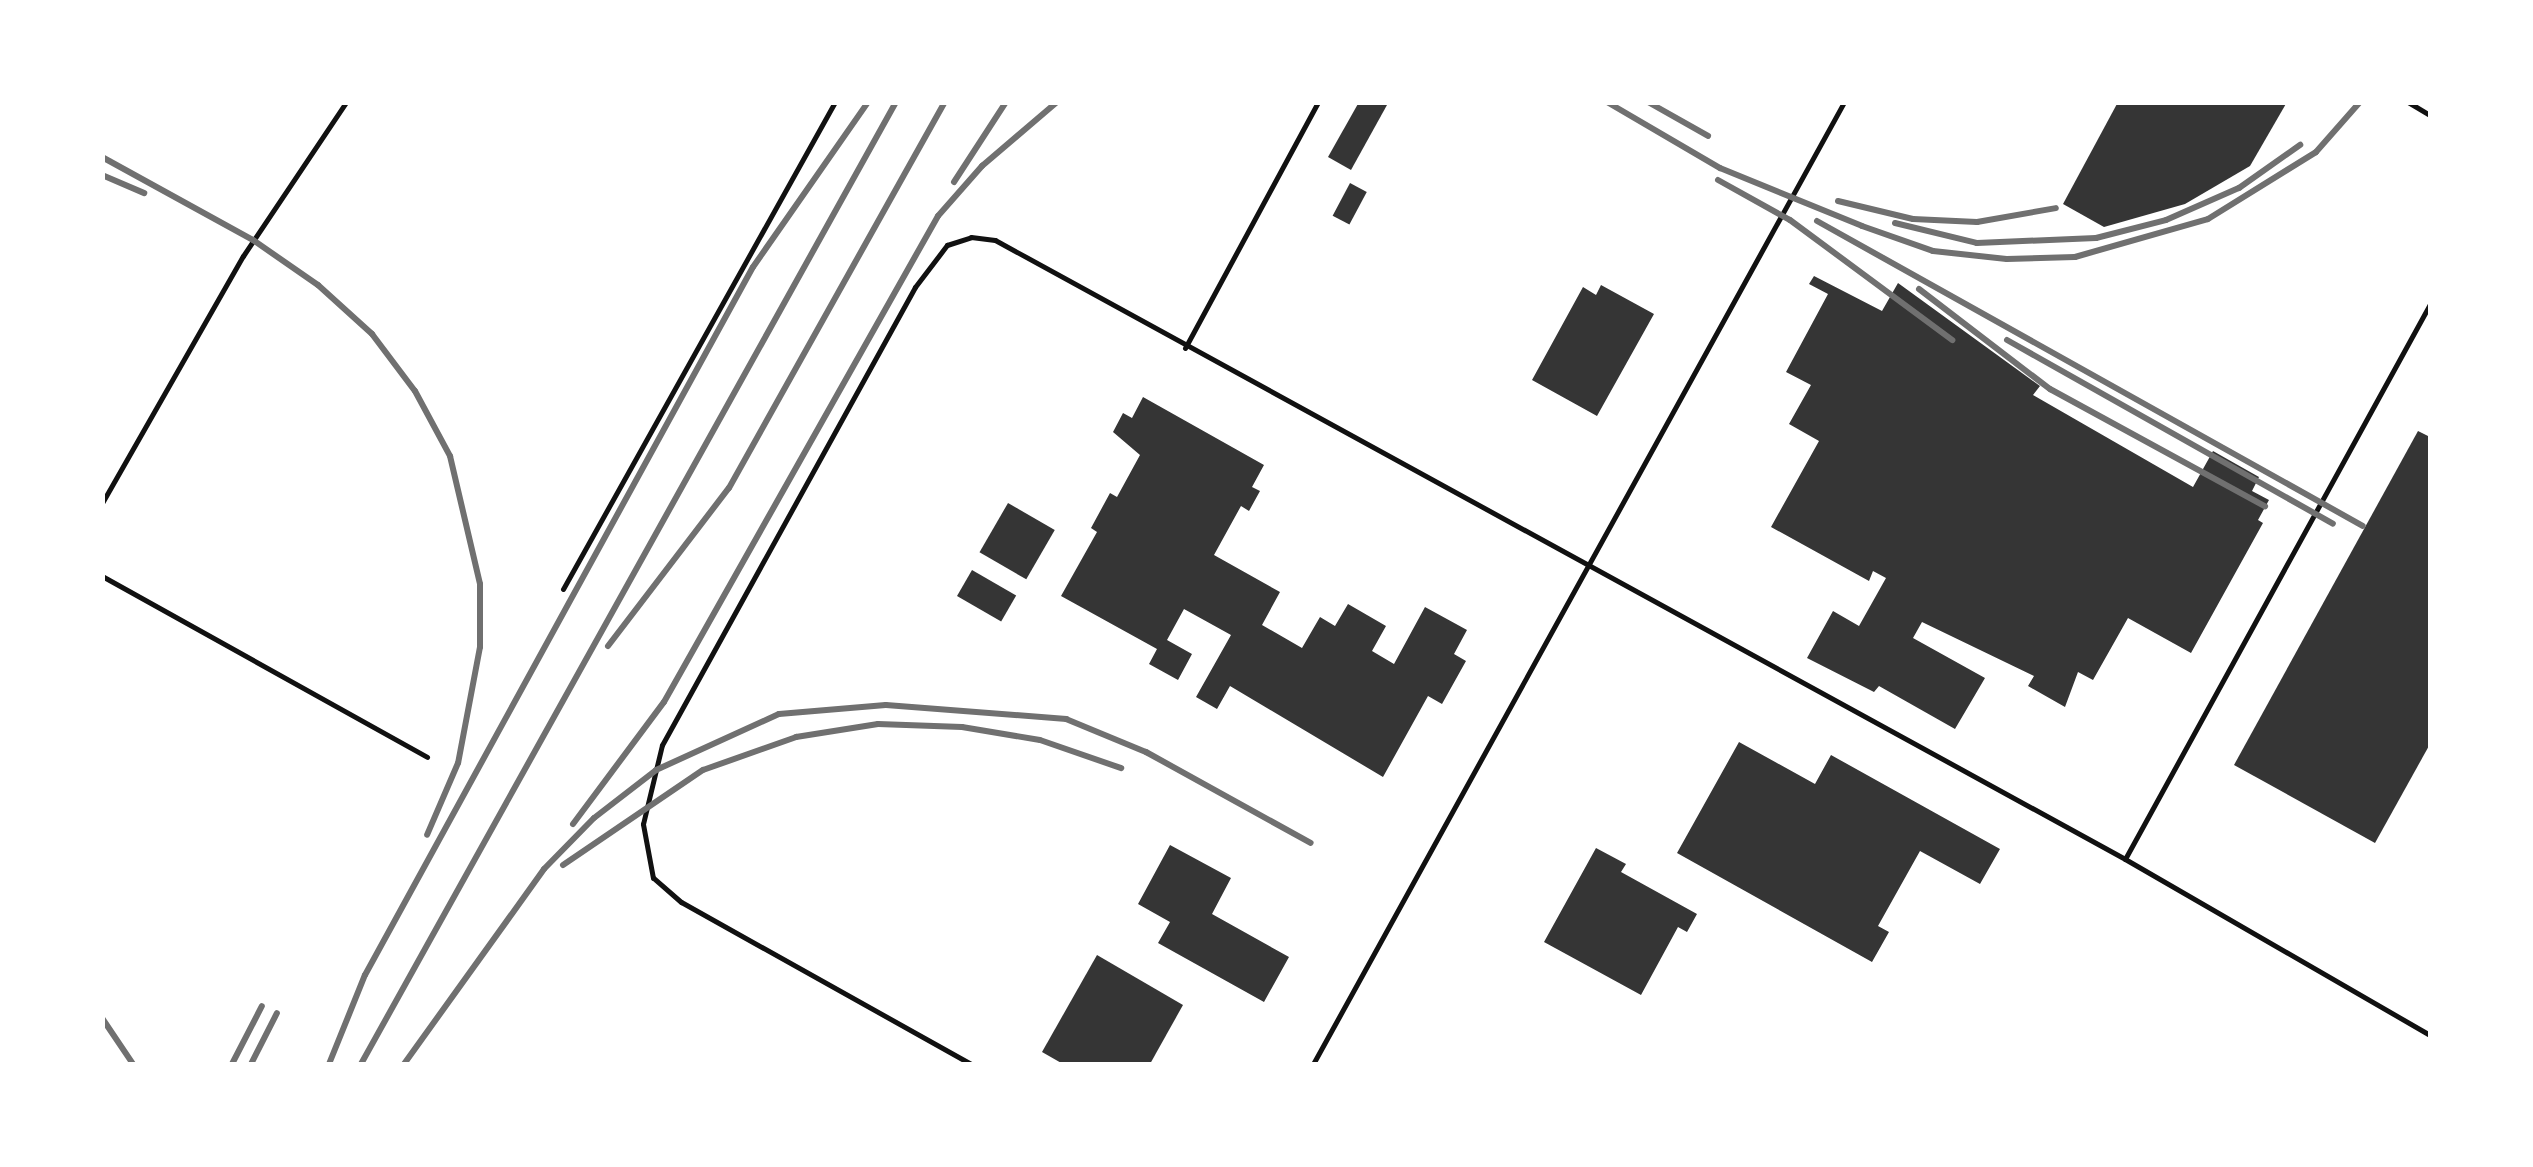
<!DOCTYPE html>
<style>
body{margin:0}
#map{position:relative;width:2533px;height:1167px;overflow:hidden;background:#fff;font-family:Arial,sans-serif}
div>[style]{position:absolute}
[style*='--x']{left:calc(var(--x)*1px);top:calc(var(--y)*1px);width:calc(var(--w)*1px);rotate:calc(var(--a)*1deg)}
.building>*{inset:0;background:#353535;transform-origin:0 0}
.service>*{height:5px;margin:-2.5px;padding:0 2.5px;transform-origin:2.5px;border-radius:2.5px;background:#111}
.rail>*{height:6px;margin:-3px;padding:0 3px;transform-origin:3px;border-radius:3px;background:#707070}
span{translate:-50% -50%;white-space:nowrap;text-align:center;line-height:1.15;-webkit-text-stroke:10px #fff;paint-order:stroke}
.frame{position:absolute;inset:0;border:105px solid #fff;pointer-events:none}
</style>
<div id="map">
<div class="building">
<i style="clip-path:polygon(1359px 102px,1387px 105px,1351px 170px,1328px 157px)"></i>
<i style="clip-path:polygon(2118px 102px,2287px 102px,2250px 166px,2185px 204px,2104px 227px,2063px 204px)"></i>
<i style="left:1350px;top:183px;width:19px;height:37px;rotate:28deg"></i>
<i style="clip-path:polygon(1814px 276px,1882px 311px,1898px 283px,2040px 386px,2033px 395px,2193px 487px,2213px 451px,2259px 477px,2252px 491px,2269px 500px,2258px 520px,2263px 523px,2191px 653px,2128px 618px,2093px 680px,2078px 672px,2065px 707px,2028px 686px,2034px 676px,1922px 622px,1913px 638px,1985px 678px,1955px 729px,1879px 686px,1874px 692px,1807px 658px,1833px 611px,1859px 626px,1886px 578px,1873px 571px,1869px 581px,1771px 527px,1819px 441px,1789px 424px,1811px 385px,1786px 372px,1828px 294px,1809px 284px)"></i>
<i style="clip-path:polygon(1601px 285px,1654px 314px,1597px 416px,1532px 380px,1583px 287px,1596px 295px)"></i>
<i style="clip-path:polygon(1143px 397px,1264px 465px,1252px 487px,1260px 491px,1249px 511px,1241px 506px,1214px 555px,1280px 592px,1262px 625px,1302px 648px,1320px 617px,1335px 626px,1348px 604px,1386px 626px,1372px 651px,1394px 664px,1425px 607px,1467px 630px,1454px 654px,1466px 661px,1442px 704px,1428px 696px,1383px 777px,1230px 686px,1217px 709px,1196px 697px,1231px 635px,1184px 609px,1167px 640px,1192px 654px,1178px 680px,1149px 664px,1157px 649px,1061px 596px,1097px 532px,1091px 528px,1110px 493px,1117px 497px,1140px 455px,1113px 432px,1123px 413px,1132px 418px)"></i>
<i style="clip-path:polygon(2418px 431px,2430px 437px,2430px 744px,2375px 843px,2234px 765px)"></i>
<i style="left:1008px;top:503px;width:54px;height:57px;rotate:30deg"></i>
<i style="left:972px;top:570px;width:51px;height:30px;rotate:30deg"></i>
<i style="clip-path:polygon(1739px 742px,1815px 784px,1831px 755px,2000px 849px,1980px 884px,1920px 851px,1878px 926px,1889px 932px,1872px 962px,1677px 853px)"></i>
<i style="clip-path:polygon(1170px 845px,1231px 878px,1212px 914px,1289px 957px,1264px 1002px,1158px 943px,1170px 922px,1138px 904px)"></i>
<i style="clip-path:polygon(1596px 848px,1626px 864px,1621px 872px,1697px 914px,1687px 932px,1678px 927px,1641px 995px,1544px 942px)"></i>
<i style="clip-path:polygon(1097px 955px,1183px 1005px,1150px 1064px,1063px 1064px,1042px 1052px)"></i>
</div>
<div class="service">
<i style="--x:2408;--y:102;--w:26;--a:31"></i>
<i style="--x:1185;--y:348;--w:280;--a:-61.6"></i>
<i style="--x:102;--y:503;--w:284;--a:-60.3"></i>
<i style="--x:243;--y:256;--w:185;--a:-56.2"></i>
<i style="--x:102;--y:576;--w:372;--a:29.1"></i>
<i style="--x:563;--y:589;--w:558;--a:-60.82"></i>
<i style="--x:2125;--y:859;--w:633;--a:-61.21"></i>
<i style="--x:971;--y:1064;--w:332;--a:-150.8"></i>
<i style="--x:681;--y:902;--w:37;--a:-139"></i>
<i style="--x:653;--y:878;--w:55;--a:-100.5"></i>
<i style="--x:643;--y:824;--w:81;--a:-76.5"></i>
<i style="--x:662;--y:745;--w:523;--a:-61.08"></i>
<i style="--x:915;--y:287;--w:53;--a:-52.7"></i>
<i style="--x:947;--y:245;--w:25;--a:-18"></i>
<i style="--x:971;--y:237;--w:24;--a:7"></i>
<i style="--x:995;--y:240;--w:1288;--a:28.71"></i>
<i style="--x:2125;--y:859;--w:352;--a:30"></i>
<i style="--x:1313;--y:1064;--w:1099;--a:-61.1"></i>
</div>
<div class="rail">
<i style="--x:1607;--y:102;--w:131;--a:30.3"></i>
<i style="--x:1720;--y:168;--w:153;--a:22.2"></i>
<i style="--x:1862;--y:226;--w:75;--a:19.4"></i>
<i style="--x:1933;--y:251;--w:74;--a:6.2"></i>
<i style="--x:2007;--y:259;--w:68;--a:-1.7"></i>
<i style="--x:2075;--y:257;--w:138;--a:-15.9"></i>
<i style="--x:2208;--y:219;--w:127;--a:-31.8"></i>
<i style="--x:2316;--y:152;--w:67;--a:-48.7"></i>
<i style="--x:1648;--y:102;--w:69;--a:29.5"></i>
<i style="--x:102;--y:157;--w:172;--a:28.8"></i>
<i style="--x:253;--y:240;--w:79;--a:34.7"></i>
<i style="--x:318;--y:285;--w:73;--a:42.2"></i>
<i style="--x:372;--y:334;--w:71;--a:53"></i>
<i style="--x:415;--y:391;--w:74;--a:61.7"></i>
<i style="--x:450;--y:456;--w:131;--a:76.8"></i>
<i style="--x:480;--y:584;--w:63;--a:90"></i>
<i style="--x:480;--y:647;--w:118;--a:100.7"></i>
<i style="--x:458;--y:763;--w:78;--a:113.3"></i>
<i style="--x:102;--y:175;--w:46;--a:23.2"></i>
<i style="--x:1718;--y:180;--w:82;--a:29.1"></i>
<i style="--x:1790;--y:220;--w:202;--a:36.5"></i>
<i style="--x:954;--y:182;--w:95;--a:-57"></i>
<i style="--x:1838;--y:201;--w:77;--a:13.5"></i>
<i style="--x:1913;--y:219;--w:64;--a:2.7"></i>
<i style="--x:1977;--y:222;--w:80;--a:-10"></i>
<i style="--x:1817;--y:221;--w:625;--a:29.19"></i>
<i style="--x:1895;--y:223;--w:84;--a:13.7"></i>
<i style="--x:1977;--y:243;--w:119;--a:-2.4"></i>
<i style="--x:2096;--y:238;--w:72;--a:-14.4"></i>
<i style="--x:2166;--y:220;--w:80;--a:-23.7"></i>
<i style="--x:2239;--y:188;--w:75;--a:-35.2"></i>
<i style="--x:1919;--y:289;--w:165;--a:37.4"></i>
<i style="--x:2050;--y:389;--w:245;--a:28.6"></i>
<i style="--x:2007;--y:340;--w:374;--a:29.4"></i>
<i style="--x:608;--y:646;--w:199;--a:-52.6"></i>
<i style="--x:729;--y:488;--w:442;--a:-60.8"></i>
<i style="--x:573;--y:824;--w:152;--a:-53.3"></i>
<i style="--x:664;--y:702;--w:558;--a:-60.59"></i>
<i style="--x:938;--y:216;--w:67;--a:-48.7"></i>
<i style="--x:982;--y:166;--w:99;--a:-40.5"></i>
<i style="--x:563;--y:865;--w:169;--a:-34.2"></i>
<i style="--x:703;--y:770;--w:99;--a:-19.5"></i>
<i style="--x:796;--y:737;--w:83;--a:-9"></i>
<i style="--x:878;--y:724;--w:84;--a:2"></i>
<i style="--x:962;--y:727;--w:79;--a:9.5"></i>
<i style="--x:1040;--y:740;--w:86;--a:19.1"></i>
<i style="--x:102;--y:1018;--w:55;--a:56"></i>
<i style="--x:232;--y:1064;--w:65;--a:-62.7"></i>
<i style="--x:251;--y:1064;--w:57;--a:-63"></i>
<i style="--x:329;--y:1064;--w:96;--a:-68"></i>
<i style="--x:365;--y:975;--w:807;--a:-61.28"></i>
<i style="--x:753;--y:267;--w:201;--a:-55.1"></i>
<i style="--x:361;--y:1064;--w:1101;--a:-60.92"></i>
<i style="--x:404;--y:1064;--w:240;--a:-54.3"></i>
<i style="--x:544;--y:869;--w:71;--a:-45.6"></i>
<i style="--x:594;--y:818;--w:78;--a:-37.7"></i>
<i style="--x:656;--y:770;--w:135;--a:-24.5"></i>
<i style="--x:779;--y:714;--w:107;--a:-4.8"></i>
<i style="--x:886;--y:705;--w:181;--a:4.4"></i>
<i style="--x:1066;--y:719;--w:87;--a:22.4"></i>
<i style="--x:1146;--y:752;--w:188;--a:28.9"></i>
</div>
<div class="frame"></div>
</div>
